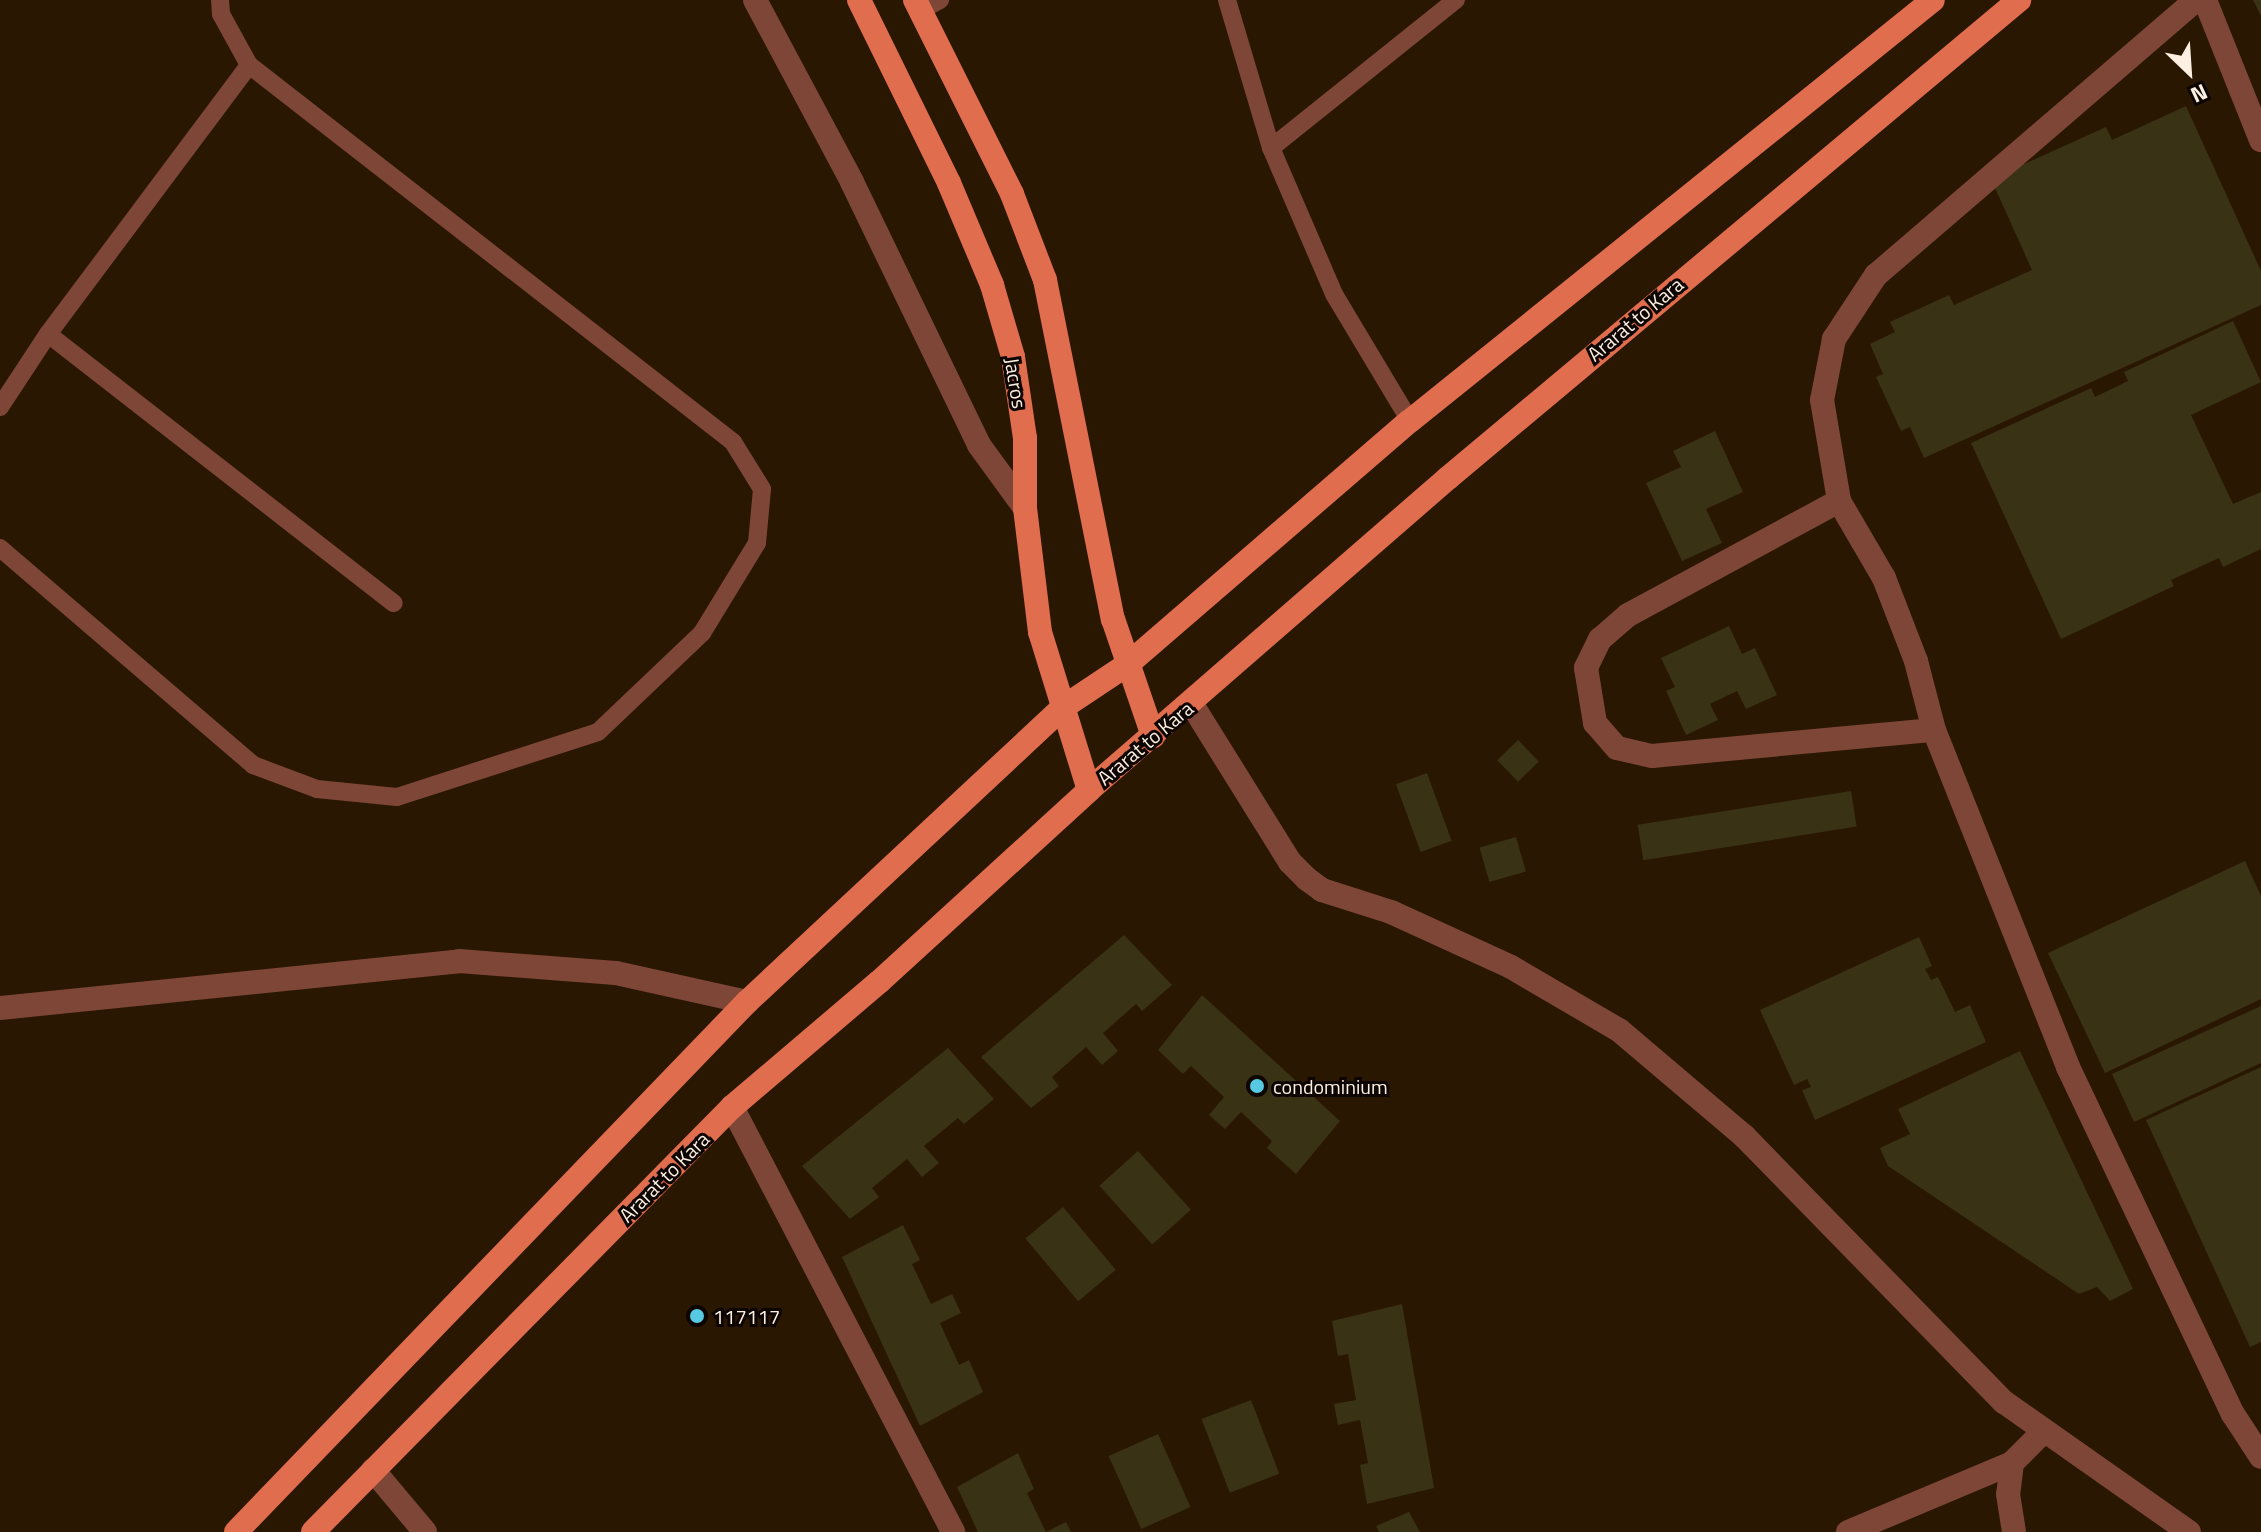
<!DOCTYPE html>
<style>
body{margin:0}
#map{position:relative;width:2261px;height:1532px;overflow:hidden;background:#2a1702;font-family:"Titillium Web",sans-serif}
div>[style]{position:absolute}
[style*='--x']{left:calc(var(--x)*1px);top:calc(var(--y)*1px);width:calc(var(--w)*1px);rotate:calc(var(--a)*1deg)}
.building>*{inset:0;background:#393214;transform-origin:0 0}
.lane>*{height:18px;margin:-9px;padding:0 9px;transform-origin:9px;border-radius:9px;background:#7e4637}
.street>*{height:24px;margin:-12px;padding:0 12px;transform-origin:12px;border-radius:12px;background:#7e4637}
.primary>*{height:24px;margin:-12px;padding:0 12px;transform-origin:12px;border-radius:12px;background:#e06d4d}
.dots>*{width:22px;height:22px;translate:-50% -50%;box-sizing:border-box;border:4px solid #0c0501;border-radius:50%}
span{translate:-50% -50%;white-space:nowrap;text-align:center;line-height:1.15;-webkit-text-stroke:6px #0c0501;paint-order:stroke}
.street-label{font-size:20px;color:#fdefe1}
.poi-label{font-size:20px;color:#fdefe1}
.left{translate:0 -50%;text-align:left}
.north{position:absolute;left:2149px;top:32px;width:80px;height:80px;-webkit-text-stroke:6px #0c0501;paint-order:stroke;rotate:155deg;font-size:22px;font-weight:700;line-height:32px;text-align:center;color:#fdefe1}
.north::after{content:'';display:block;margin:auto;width:28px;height:36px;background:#fdefe1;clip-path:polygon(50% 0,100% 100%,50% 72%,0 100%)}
</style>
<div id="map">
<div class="building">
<i style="clip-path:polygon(2253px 0,2261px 0,2261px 16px)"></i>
<i style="clip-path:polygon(2186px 106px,2261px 271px,2261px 305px,1924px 458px,1910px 427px,1901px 431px,1876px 377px,1883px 374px,1870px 344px,1895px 332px,1890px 322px,1949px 295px,1954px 305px,2032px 270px,1991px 179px,2106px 127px,2112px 140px)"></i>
<i style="clip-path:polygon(2233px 321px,2261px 382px,2191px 415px,2233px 504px,2261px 492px,2261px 549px,2223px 567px,2219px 558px,2171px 580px,2174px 586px,2061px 639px,1971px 443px,2091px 388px,2095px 397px,2128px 381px,2124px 372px)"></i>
<i style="clip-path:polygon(1715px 431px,1743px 492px,1706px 509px,1722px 543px,1682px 561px,1646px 483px,1681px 467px,1673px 451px)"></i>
<i style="clip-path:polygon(1729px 626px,1742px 654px,1755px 648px,1777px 695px,1746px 709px,1737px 691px,1710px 704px,1718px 720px,1686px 735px,1666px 691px,1675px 687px,1661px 658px)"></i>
<i style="left:1518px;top:740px;width:30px;height:29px;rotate:46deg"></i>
<i style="left:1427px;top:773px;width:72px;height:33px;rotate:70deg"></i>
<i style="left:1851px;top:791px;width:36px;height:216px;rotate:81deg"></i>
<i style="left:1516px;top:837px;width:36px;height:38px;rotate:74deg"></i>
<i style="clip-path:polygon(2245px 861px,2261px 896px,2261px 999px,2105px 1073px,2048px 953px)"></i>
<i style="clip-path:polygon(1124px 935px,1172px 985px,1142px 1011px,1136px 1004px,1103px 1033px,1118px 1051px,1102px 1065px,1086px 1047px,1052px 1077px,1059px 1086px,1031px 1108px,981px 1057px)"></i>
<i style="clip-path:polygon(1919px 937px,1932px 966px,1925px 969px,1931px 980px,1938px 977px,1955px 1012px,1970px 1005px,1986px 1042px,1815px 1120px,1802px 1090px,1811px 1087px,1807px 1079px,1794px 1085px,1760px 1010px)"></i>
<i style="clip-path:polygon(1202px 995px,1340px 1121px,1296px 1174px,1267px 1148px,1272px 1141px,1241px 1112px,1225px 1129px,1209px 1115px,1224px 1097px,1191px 1066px,1183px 1074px,1158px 1050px)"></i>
<i style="clip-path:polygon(2261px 1006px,2261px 1063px,2134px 1122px,2112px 1074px)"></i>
<i style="clip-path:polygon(948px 1048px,994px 1099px,964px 1124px,958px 1118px,924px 1146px,939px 1163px,922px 1177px,907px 1159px,872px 1188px,879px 1197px,850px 1219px,802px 1166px)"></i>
<i style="clip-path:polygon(2020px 1051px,2133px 1289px,2110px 1301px,2097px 1287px,2079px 1294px,1888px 1166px,1880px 1148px,1910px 1134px,1898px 1109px)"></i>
<i style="clip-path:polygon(2261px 1067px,2261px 1342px,2250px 1347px,2146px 1120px)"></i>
<i style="left:1138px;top:1151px;width:79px;height:52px;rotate:48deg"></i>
<i style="left:1063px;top:1207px;width:82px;height:49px;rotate:50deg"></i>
<i style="clip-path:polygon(903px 1225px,920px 1260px,912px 1264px,931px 1304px,952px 1294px,961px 1313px,940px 1323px,959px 1365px,969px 1360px,983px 1392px,920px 1426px,842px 1257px)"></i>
<i style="clip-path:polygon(1402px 1304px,1434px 1488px,1367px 1504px,1360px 1465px,1368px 1463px,1360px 1420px,1338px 1425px,1334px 1404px,1356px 1400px,1348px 1354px,1338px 1356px,1332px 1321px)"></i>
<i style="left:1251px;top:1400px;width:79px;height:53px;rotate:69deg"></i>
<i style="left:1158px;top:1434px;width:80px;height:54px;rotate:66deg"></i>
<i style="clip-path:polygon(1018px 1453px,1034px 1489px,1027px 1493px,1046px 1532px,978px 1532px,957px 1487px)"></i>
<i style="clip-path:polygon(1409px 1512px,1420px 1532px,1379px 1532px,1376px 1526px)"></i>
<i style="clip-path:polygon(1066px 1522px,1071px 1532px,1046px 1532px)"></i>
</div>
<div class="lane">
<i style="--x:1227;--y:0;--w:154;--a:73.4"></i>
<i style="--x:920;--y:11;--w:23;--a:-29"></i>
<i style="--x:48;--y:334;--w:438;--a:37.9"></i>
<i style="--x:0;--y:407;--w:87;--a:-56.7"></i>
<i style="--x:48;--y:334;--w:336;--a:-53.2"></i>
<i style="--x:1410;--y:421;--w:148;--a:-120.9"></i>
<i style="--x:1334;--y:294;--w:159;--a:-113.3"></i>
<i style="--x:1271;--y:148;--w:237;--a:-38.7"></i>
<i style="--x:0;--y:548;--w:333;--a:40.6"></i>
<i style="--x:253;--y:765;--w:68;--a:20.6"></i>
<i style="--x:317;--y:789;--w:80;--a:5.7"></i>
<i style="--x:397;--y:797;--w:211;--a:-17.9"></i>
<i style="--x:598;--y:732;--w:144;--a:-43.6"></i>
<i style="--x:702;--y:633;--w:105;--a:-58.6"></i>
<i style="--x:757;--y:543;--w:54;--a:-84.7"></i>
<i style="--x:762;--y:489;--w:55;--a:-121.7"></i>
<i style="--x:733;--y:442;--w:614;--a:-142.08"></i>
<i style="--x:249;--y:65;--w:58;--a:-118.8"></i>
<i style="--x:221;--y:14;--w:14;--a:-94"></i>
</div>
<div class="street">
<i style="--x:755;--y:0;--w:206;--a:61.9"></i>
<i style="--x:852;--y:182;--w:292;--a:64.2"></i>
<i style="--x:979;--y:445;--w:78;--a:53.9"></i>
<i style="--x:2196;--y:0;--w:422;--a:139.3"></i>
<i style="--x:1876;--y:275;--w:77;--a:123.3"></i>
<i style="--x:1834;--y:339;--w:62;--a:101.1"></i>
<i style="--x:1822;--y:400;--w:102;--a:80.4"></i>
<i style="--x:1839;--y:501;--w:89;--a:59.7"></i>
<i style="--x:1884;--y:578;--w:89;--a:68.9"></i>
<i style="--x:1916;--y:661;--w:71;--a:75.4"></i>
<i style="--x:1934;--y:730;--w:363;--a:68.3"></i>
<i style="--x:2068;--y:1067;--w:384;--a:64.6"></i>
<i style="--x:2233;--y:1414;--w:51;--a:56.9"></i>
<i style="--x:2205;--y:0;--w:151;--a:68.2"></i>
<i style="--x:1839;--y:501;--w:240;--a:151.6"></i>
<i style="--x:1628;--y:615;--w:37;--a:139"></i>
<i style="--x:1600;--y:639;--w:32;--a:116"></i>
<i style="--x:1586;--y:668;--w:56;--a:80.7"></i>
<i style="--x:1595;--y:723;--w:33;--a:49"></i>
<i style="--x:1617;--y:748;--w:36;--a:13"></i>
<i style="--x:1652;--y:756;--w:283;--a:-5.3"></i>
<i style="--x:1191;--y:703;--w:187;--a:58.1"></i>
<i style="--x:1290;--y:862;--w:24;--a:45"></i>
<i style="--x:1307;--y:879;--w:19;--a:36"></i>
<i style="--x:1322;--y:890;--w:72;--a:17.7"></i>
<i style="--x:1391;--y:912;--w:132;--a:24.6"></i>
<i style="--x:1511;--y:967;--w:125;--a:30.3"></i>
<i style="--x:1619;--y:1030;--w:164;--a:40.3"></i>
<i style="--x:1744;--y:1136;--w:372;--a:45.7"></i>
<i style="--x:2004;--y:1402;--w:226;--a:35.1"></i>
<i style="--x:0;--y:1008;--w:461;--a:-5.8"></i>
<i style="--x:459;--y:961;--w:157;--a:4.4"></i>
<i style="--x:616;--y:973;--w:134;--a:12.5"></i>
<i style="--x:732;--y:1107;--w:479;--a:62.5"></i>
<i style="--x:2012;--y:1463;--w:31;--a:97"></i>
<i style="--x:2008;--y:1494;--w:38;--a:81"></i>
<i style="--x:373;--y:1470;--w:81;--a:50"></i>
<i style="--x:1848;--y:1532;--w:178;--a:-22.8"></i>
<i style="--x:2012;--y:1463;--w:44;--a:-45"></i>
</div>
<div class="primary">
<i style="--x:859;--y:0;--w:204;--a:63.8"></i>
<i style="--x:949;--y:183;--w:111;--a:67.1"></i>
<i style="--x:992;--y:285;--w:75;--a:73.7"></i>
<i style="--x:1013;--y:357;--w:82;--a:81.6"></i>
<i style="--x:1025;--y:438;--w:70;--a:90"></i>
<i style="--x:1025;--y:508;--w:125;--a:83.1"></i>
<i style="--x:1040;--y:632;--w:165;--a:72.8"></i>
<i style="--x:915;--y:0;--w:217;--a:63.4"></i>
<i style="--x:1012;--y:194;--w:92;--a:69"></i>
<i style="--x:1045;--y:280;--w:346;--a:78.7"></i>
<i style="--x:1113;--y:619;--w:124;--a:71.1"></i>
<i style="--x:236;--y:1532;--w:736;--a:-46.05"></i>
<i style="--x:747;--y:1002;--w:431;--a:-43"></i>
<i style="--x:1062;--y:708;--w:79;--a:-33.7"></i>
<i style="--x:1128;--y:664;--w:372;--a:-40.8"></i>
<i style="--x:1410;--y:421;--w:671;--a:-38.83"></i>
<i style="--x:313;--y:1532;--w:597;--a:-45.41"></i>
<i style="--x:732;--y:1107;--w:193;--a:-40.4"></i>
<i style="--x:879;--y:982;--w:285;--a:-42.4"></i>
<i style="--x:1089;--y:790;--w:476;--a:-41"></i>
<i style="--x:1448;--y:478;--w:745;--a:-39.93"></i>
</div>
<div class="dots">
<i style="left:1257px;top:1086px;background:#57c9e2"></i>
<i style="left:697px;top:1316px;background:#57c9e2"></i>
</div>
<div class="street-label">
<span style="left:1635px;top:319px;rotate:-40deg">Ararat to Kara</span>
<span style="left:1016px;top:383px;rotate:81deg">Jacros</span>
<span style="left:1145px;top:743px;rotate:-40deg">Ararat to Kara</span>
<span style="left:664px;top:1177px;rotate:-45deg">Ararat to Kara</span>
</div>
<div class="poi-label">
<span class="left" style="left:1273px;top:1086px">condominium</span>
<span class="left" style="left:713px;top:1316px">117117</span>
</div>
<div class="north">N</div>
</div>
